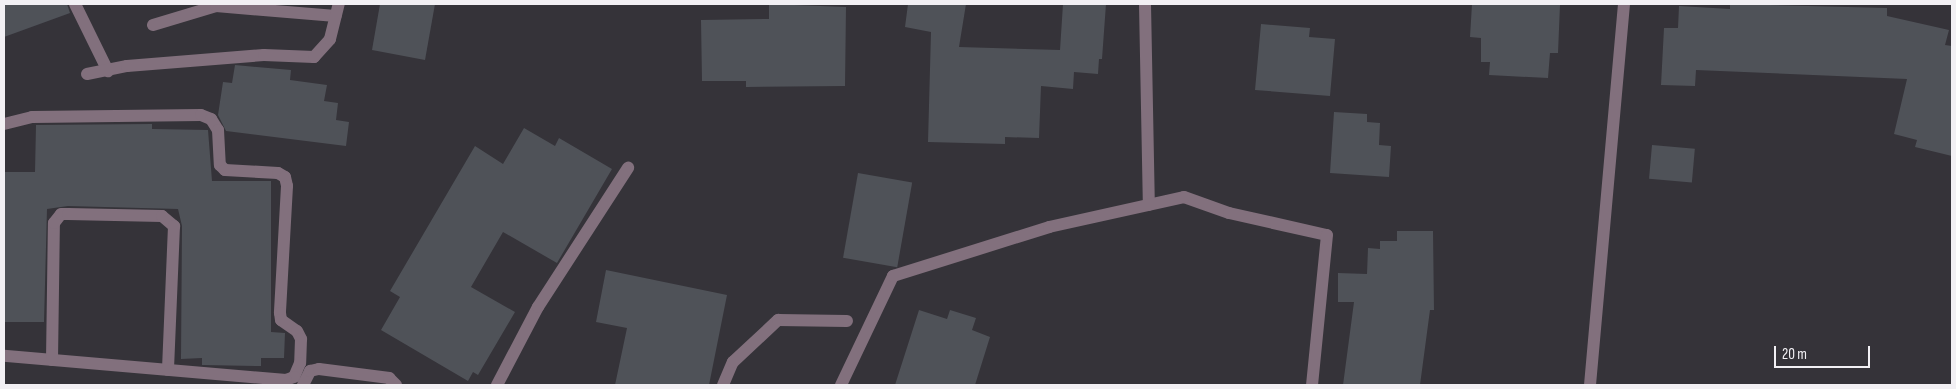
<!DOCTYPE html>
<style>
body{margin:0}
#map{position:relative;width:1956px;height:389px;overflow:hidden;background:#353339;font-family:"Sofia Sans Condensed",sans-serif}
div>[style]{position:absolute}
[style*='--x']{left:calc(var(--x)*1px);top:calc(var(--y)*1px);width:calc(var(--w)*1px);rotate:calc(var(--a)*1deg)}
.building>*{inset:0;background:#4f5258;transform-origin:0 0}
.lane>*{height:12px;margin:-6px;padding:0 6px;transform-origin:6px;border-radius:6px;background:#82707d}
.street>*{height:12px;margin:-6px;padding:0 6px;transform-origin:6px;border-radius:6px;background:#82707d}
span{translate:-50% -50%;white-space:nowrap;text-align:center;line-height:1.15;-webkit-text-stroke:4px #353339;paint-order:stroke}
.frame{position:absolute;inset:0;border:5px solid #f2f0f4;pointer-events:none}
.scale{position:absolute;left:1774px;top:346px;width:96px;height:22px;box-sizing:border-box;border:2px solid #f2f0f4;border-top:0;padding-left:6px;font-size:15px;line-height:18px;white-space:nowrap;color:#f2f0f4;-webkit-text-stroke:4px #353339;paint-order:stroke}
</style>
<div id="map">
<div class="building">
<i style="clip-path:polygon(4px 4px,67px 4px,70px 13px,4px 37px)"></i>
<i style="clip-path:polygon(380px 4px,435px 4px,425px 60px,372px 50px)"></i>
<i style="clip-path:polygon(769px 4px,846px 7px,845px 86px,746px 87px,746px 81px,702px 81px,701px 20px,769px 19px)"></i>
<i style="clip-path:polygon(908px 4px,966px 4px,959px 47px,1060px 50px,1063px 4px,1106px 4px,1102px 59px,1099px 59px,1098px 74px,1074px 72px,1073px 89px,1041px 86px,1039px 138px,1005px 137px,1005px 144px,928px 142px,931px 32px,905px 27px)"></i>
<i style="clip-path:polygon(1472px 4px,1560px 5px,1558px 53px,1550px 53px,1548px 78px,1489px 75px,1490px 62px,1481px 62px,1481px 38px,1470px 37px)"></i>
<i style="clip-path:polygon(1730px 4px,1887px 8px,1887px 16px,1949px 30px,1945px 45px,1952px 46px,1952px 156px,1915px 147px,1917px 140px,1894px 134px,1907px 79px,1696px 70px,1695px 86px,1661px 85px,1664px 28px,1678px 28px,1679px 6px,1730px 9px)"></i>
<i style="clip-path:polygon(1261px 24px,1310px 28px,1309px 37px,1335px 39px,1330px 96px,1255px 90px)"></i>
<i style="clip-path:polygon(235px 65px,291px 70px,290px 80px,327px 85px,324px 101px,338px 103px,336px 120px,349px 122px,346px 146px,226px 131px,218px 115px,223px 82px,232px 83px)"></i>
<i style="clip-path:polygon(1334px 112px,1367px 114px,1367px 122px,1380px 123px,1379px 145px,1391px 146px,1389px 177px,1330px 173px)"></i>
<i style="clip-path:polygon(152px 124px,152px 129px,208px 130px,212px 181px,271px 181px,271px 332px,285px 333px,284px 358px,261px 358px,261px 366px,202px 365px,202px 358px,181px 359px,182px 226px,178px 209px,68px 206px,47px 209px,44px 322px,4px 322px,4px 172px,35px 172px,36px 125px)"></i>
<i style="clip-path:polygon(524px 128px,555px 146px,559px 138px,612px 169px,557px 263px,503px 232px,471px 287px,515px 312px,478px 375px,473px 372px,468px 381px,381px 330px,400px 297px,390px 291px,475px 146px,503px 164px)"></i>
<i style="left:1652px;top:145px;width:43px;height:34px;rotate:5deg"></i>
<i style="left:858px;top:173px;width:55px;height:86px;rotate:10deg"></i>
<i style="clip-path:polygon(1397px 231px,1433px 231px,1434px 310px,1430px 310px,1420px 385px,1343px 385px,1354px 302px,1338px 302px,1338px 273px,1367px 274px,1368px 248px,1380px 249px,1380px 241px,1397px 241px)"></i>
<i style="clip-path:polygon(606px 270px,727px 295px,709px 385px,615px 385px,627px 328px,596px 322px)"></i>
<i style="clip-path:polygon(919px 310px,947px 319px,950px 310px,976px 318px,972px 330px,990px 337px,975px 385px,895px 385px)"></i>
</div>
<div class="lane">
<i style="--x:1184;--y:197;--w:48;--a:19.6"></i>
<i style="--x:1229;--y:213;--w:100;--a:12.7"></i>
<i style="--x:1327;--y:235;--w:151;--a:95.7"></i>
</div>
<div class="street">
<i style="--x:75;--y:4;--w:75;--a:63.8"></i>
<i style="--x:1145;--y:4;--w:201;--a:88.9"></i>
<i style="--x:153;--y:25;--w:66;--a:-16.8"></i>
<i style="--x:216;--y:6;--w:120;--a:4.8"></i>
<i style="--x:87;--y:74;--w:41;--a:-11.3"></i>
<i style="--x:127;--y:66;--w:137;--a:-4.6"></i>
<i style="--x:264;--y:55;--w:50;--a:2.3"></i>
<i style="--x:314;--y:57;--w:24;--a:-48"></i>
<i style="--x:330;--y:39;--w:36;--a:-76"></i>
<i style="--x:4;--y:124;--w:29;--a:-14"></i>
<i style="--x:32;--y:117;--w:169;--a:-0.7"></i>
<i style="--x:201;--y:115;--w:11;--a:22"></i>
<i style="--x:211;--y:119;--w:13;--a:58"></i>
<i style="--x:218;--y:130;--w:35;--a:87"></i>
<i style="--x:220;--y:165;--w:7;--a:45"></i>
<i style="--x:225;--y:170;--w:53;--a:3.2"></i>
<i style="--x:278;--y:173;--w:8;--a:30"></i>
<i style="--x:285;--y:177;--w:9;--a:77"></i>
<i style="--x:287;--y:186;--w:127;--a:93.2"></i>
<i style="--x:280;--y:313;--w:7;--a:82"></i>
<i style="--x:281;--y:320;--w:19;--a:35"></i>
<i style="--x:297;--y:331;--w:9;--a:63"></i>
<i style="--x:301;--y:339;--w:24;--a:92"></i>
<i style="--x:300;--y:363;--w:15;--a:113"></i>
<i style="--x:294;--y:377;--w:9;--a:159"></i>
<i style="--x:286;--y:380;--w:283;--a:-175.1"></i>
<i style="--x:52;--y:360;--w:137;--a:-89.2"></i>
<i style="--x:54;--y:223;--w:11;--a:-52"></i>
<i style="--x:61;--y:214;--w:7;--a:0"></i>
<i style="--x:68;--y:214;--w:94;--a:1.2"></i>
<i style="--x:162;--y:216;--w:16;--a:40"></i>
<i style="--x:174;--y:226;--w:144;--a:92.4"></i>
<i style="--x:303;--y:385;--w:16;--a:-63"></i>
<i style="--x:310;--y:371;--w:9;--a:-13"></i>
<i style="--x:319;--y:369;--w:71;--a:7.3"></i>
<i style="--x:389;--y:378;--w:10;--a:45"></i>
<i style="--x:497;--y:385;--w:88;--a:-62.3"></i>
<i style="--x:538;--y:307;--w:166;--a:-57.1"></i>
<i style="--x:723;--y:385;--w:25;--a:-67"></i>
<i style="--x:733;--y:362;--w:62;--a:-43"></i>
<i style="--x:778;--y:320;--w:69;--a:0.8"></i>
<i style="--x:841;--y:385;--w:121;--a:-64.5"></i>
<i style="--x:893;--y:276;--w:164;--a:-17.4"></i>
<i style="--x:1049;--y:227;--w:138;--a:-12.5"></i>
<i style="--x:1590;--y:385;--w:383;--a:-84.9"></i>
</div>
<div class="frame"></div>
<div class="scale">20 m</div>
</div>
